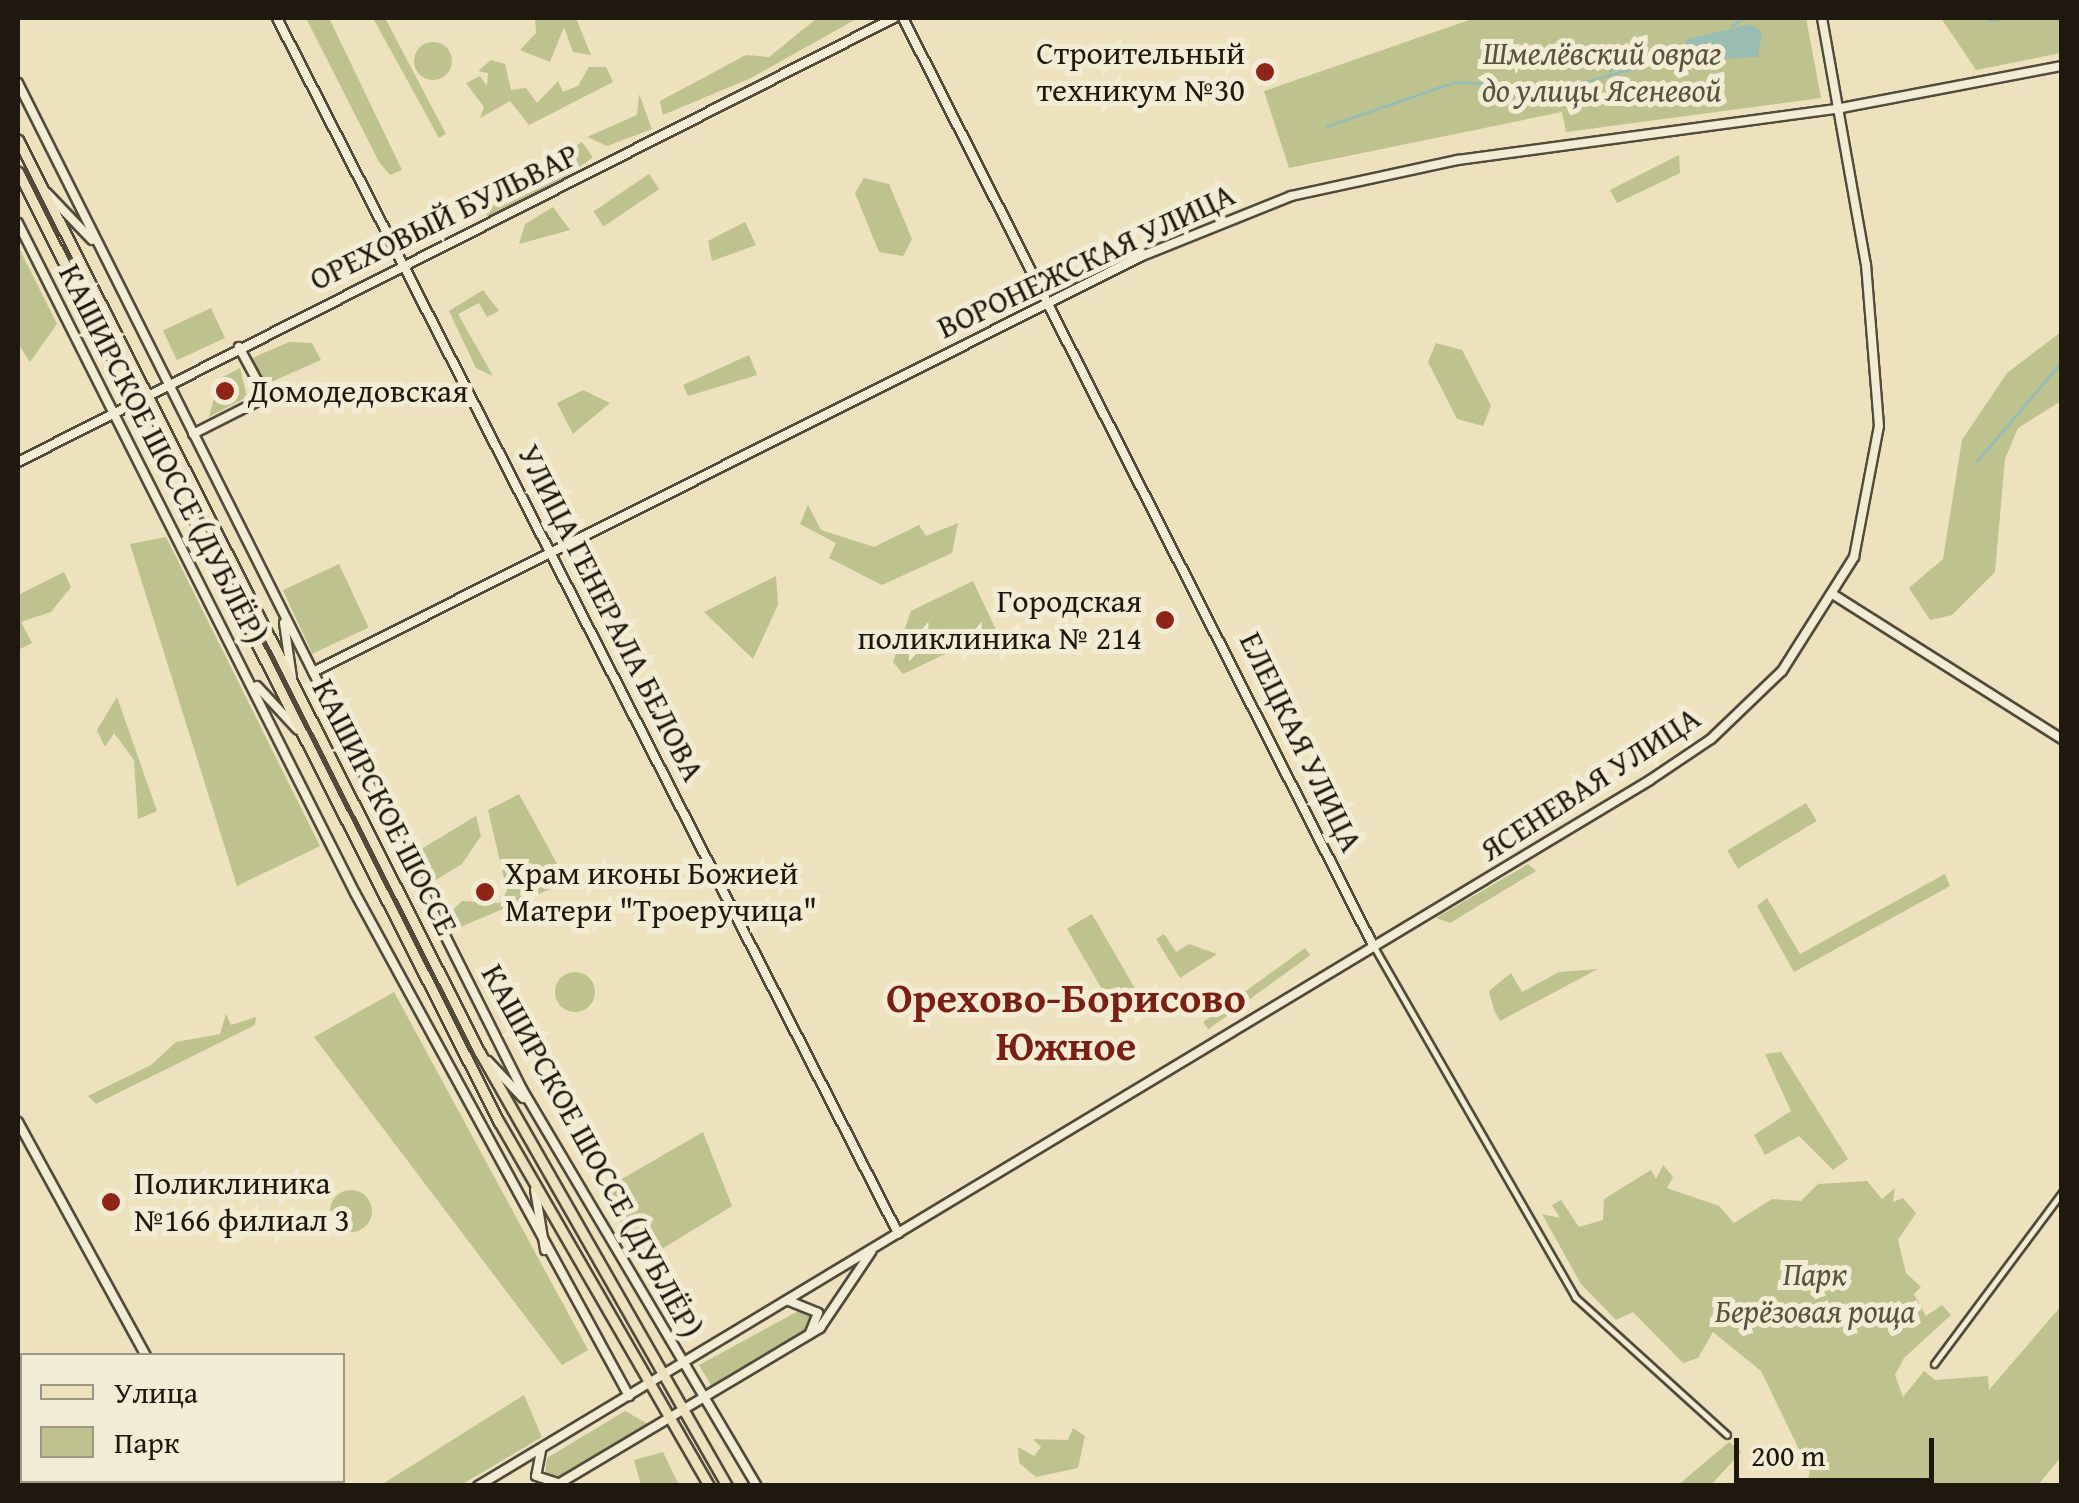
<!DOCTYPE html>
<meta charset="utf-8">
<style>
body{margin:0}
#map{position:relative;width:2079px;height:1503px;overflow:hidden;background:#ede1be;font-family:"Gentium Book Plus",serif}
div>[style]{position:absolute}
[style*='--x']{left:calc(var(--x)*1px);top:calc(var(--y)*1px);width:calc(var(--w)*1px);rotate:calc(var(--a)*1deg)}
.green>*{inset:0;background:#bdc28e;transform-origin:0 0}
.round{border-radius:50%}
.water>*{inset:0;background:#99bdb3}
.stream>*{height:2.5px;margin:-1.25px;padding:0 1.25px;transform-origin:1.25px;border-radius:1.25px;background:#99bdb3}
.roads{filter:drop-shadow(2px 0 #524a3a) drop-shadow(-2px 0 #524a3a) drop-shadow(0 2px #524a3a) drop-shadow(0 -2px #524a3a)}
.minor>*{height:5px;margin:-2.5px;padding:0 2.5px;transform-origin:2.5px;border-radius:2.5px;background:#f3ecd5}
.tertiary>*{height:8px;margin:-4px;padding:0 4px;transform-origin:4px;border-radius:4px;background:#f3ecd5}
.secondary>*{height:8px;margin:-4px;padding:0 4px;transform-origin:4px;border-radius:4px;background:#f3ecd5}
.primary>*{height:9px;margin:-4.5px;padding:0 4.5px;transform-origin:4.5px;border-radius:4.5px;background:#ede1be}
.dots>*{width:28px;height:28px;translate:-50% -50%;box-sizing:border-box;border:5px solid #f3ecd5;border-radius:50%}
span{translate:-50% -50%;white-space:nowrap;text-align:center;line-height:1.15;-webkit-text-stroke:10px #f3ecd5;paint-order:stroke}
.poi-label{font-size:32px;color:#1f180e}
.right{translate:-100% -50%;text-align:right}
.left{translate:0 -50%;text-align:left}
.park-label{font-size:32px;color:#56543b;font-style:italic}
.street-label{font-size:32px;color:#1f180e}
.district-label{font-size:42px;color:#7a1f14;font-weight:700}
.frame{position:absolute;inset:0;border:20px solid #1f180e;pointer-events:none}
.legend{position:absolute;left:20px;top:1353px;width:325px;height:130px;box-sizing:border-box;background:#f3ecd5;border:2px solid #9e9785;margin:0;padding:12px 18px;list-style:none;font-size:30px;color:#1f180e}
.legend li{display:flex;align-items:center;gap:20px;height:50px}
.legend b{width:50px;border:2px solid #9e9785}
.scale{position:absolute;left:1734px;top:1438px;width:200px;height:45px;box-sizing:border-box;border:5px solid #1f180e;border-top:0;padding-left:12px;font-size:30px;line-height:35px;white-space:nowrap;color:#1f180e;-webkit-text-stroke:8px #f3ecd5;paint-order:stroke}
</style>
<div id="map">
<div class="green">
<i style="clip-path:polygon(306px 18px,329px 18px,402px 170px,390px 175px,379px 162px)"></i>
<i style="clip-path:polygon(373px 18px,385px 18px,446px 134px,439px 138px)"></i>
<i style="clip-path:polygon(535px 18px,576px 18px,591px 55px,573px 52px,564px 27px,550px 62px,520px 50px,536px 33px)"></i>
<i style="clip-path:polygon(858px 18px,751px 78px,663px 115px,660px 101px,746px 55px,769px 57px,816px 19px)"></i>
<i style="clip-path:polygon(1475px 18px,1806px 18px,1821px 98px,1566px 132px,1562px 112px,1289px 168px,1264px 91px)"></i>
<i style="clip-path:polygon(1941px 18px,2061px 18px,2061px 53px,1976px 70px)"></i>
<i class="round" style="left:414px;top:42px;width:38px;height:38px"></i>
<i style="clip-path:polygon(491px 60px,505px 64px,511px 90px,526px 88px,537px 103px,558px 81px,563px 92px,578px 86px,589px 67px,606px 67px,613px 82px,529px 125px,510px 101px,480px 118px,484px 107px,466px 83px,480px 76px,487px 86px,488px 73px,478px 71px)"></i>
<i style="clip-path:polygon(639px 94px,652px 129px,607px 146px,587px 137px,637px 115px)"></i>
<i style="left:582px;top:142px;width:19px;height:120px;rotate:55deg"></i>
<i style="clip-path:polygon(1679px 155px,1680px 173px,1617px 203px,1610px 190px)"></i>
<i style="left:649px;top:174px;width:18px;height:67px;rotate:56deg"></i>
<i style="clip-path:polygon(864px 178px,889px 184px,912px 239px,903px 256px,879px 252px,855px 193px)"></i>
<i style="clip-path:polygon(553px 207px,570px 230px,519px 244px,525px 224px)"></i>
<i style="clip-path:polygon(745px 222px,756px 245px,712px 261px,708px 241px)"></i>
<i style="clip-path:polygon(18px 246px,57px 324px,30px 362px,18px 343px)"></i>
<i style="clip-path:polygon(483px 290px,499px 311px,487px 317px,479px 303px,458px 314px,493px 376px,476px 368px,449px 311px)"></i>
<i style="left:211px;top:308px;width:33px;height:53px;rotate:65deg"></i>
<i style="clip-path:polygon(2061px 332px,2061px 401px,2018px 428px,2005px 459px,1995px 572px,1952px 615px,1930px 620px,1909px 588px,1943px 559px,1962px 440px,2007px 373px)"></i>
<i style="clip-path:polygon(289px 342px,312px 343px,321px 360px,264px 385px,250px 359px)"></i>
<i style="clip-path:polygon(1436px 343px,1462px 350px,1491px 406px,1483px 426px,1457px 419px,1428px 362px)"></i>
<i style="clip-path:polygon(749px 355px,757px 375px,688px 396px,683px 385px)"></i>
<i style="clip-path:polygon(240px 368px,247px 397px,209px 417px,219px 379px)"></i>
<i style="clip-path:polygon(583px 390px,610px 403px,573px 434px,557px 403px)"></i>
<i style="clip-path:polygon(808px 505px,821px 530px,874px 547px,919px 525px,926px 536px,958px 523px,952px 553px,882px 585px,829px 558px,836px 543px,800px 524px)"></i>
<i style="clip-path:polygon(166px 537px,320px 846px,237px 886px,130px 544px)"></i>
<i style="left:339px;top:564px;width:70px;height:62px;rotate:65deg"></i>
<i style="clip-path:polygon(64px 572px,71px 587px,51px 612px,21px 622px,32px 643px,18px 650px,18px 595px)"></i>
<i style="clip-path:polygon(776px 576px,778px 605px,753px 659px,704px 612px)"></i>
<i style="clip-path:polygon(973px 581px,996px 630px,903px 674px,893px 662px,911px 611px)"></i>
<i style="clip-path:polygon(117px 697px,157px 811px,138px 819px,134px 760px,114px 733px,105px 747px,97px 730px)"></i>
<i style="clip-path:polygon(519px 794px,567px 882px,458px 928px,450px 913px,462px 901px,500px 903px,507px 891px,488px 810px)"></i>
<i style="left:1806px;top:803px;width:21px;height:92px;rotate:59deg"></i>
<i style="clip-path:polygon(476px 816px,481px 836px,462px 864px,434px 881px,418px 851px)"></i>
<i style="clip-path:polygon(1528px 864px,1536px 871px,1450px 923px,1436px 918px)"></i>
<i style="clip-path:polygon(1945px 874px,1950px 886px,1794px 972px,1757px 906px,1767px 898px,1800px 954px)"></i>
<i style="left:1092px;top:914px;width:103px;height:29px;rotate:60deg"></i>
<i style="clip-path:polygon(1164px 934px,1176px 952px,1189px 944px,1217px 954px,1180px 978px,1156px 939px)"></i>
<i style="left:1305px;top:948px;width:9px;height:126px;rotate:54deg"></i>
<i style="clip-path:polygon(1598px 969px,1500px 1021px,1494px 1010px,1489px 991px,1511px 973px,1522px 992px,1559px 972px)"></i>
<i class="round" style="left:555px;top:972px;width:40px;height:40px"></i>
<i style="clip-path:polygon(394px 992px,588px 1350px,562px 1365px,314px 1037px)"></i>
<i style="clip-path:polygon(226px 1014px,231px 1025px,256px 1017px,255px 1025px,96px 1104px,88px 1096px,151px 1065px,176px 1042px,220px 1034px)"></i>
<i style="clip-path:polygon(1781px 1052px,1848px 1159px,1833px 1170px,1799px 1136px,1765px 1155px,1754px 1135px,1791px 1111px,1765px 1054px)"></i>
<i style="clip-path:polygon(703px 1132px,732px 1206px,644px 1260px,601px 1191px)"></i>
<i style="clip-path:polygon(1663px 1165px,1673px 1177px,1667px 1188px,1719px 1206px,1734px 1223px,1772px 1199px,1801px 1201px,1818px 1184px,1867px 1181px,1882px 1199px,1895px 1188px,1893px 1202px,1903px 1198px,1916px 1213px,1898px 1240px,1906px 1273px,1921px 1287px,1914px 1294px,1926px 1316px,1942px 1305px,1951px 1315px,1904px 1358px,1895px 1375px,1903px 1397px,1924px 1371px,1935px 1380px,1988px 1376px,1989px 1390px,2061px 1306px,2061px 1457px,2038px 1485px,1806px 1485px,1810px 1472px,1761px 1371px,1713px 1332px,1698px 1358px,1683px 1363px,1633px 1312px,1616px 1320px,1581px 1284px,1542px 1214px,1560px 1218px,1552px 1205px,1561px 1200px,1579px 1227px,1603px 1220px,1604px 1199px,1651px 1170px,1656px 1179px)"></i>
<i class="round" style="left:330px;top:1190px;width:42px;height:42px"></i>
<i style="clip-path:polygon(802px 1309px,811px 1316px,807px 1331px,712px 1387px,699px 1365px)"></i>
<i style="clip-path:polygon(524px 1395px,542px 1437px,461px 1485px,381px 1485px)"></i>
<i style="clip-path:polygon(625px 1411px,648px 1424px,561px 1477px,545px 1474px,547px 1458px)"></i>
<i style="clip-path:polygon(1073px 1428px,1085px 1436px,1078px 1468px,1036px 1477px,1019px 1463px,1018px 1447px,1034px 1456px,1041px 1447px,1033px 1439px,1068px 1440px)"></i>
<i style="clip-path:polygon(1729px 1442px,1741px 1452px,1711px 1485px,1678px 1485px)"></i>
<i style="clip-path:polygon(663px 1452px,679px 1485px,641px 1485px,634px 1460px)"></i>
</div>
<div class="water">
<i style="clip-path:polygon(1751px 24px,1762px 32px,1758px 57px,1696px 61px,1680px 53px,1687px 39px)"></i>
</div>
<div class="stream">
<i style="--x:1989;--y:20;--w:15;--a:-8"></i>
<i style="--x:1731;--y:26;--w:15;--a:-32"></i>
<i style="--x:1610;--y:71;--w:18;--a:-56"></i>
<i style="--x:1620;--y:56;--w:24;--a:5"></i>
<i style="--x:1327;--y:126;--w:135;--a:-19"></i>
<i style="--x:1455;--y:82;--w:106;--a:3.2"></i>
<i style="--x:1561;--y:88;--w:125;--a:-15.3"></i>
<i style="--x:1977;--y:461;--w:131;--a:-49.6"></i>
</div>
<div class="roads">
<div class="minor">
<i style="--x:1374;--y:947;--w:404;--a:60.1"></i>
<i style="--x:1575;--y:1297;--w:205;--a:42.2"></i>
<i style="--x:1934;--y:1364;--w:214;--a:-53.3"></i>
</div>
<div class="tertiary">
<i style="--x:277;--y:18;--w:1365;--a:62.93"></i>
<i style="--x:903;--y:18;--w:1042;--a:63.12"></i>
<i style="--x:1834;--y:595;--w:270;--a:32.3"></i>
<i style="--x:313;--y:672;--w:928;--a:-26.65"></i>
<i style="--x:1142;--y:256;--w:161;--a:-21.9"></i>
<i style="--x:1291;--y:196;--w:171;--a:-12.2"></i>
<i style="--x:1458;--y:160;--w:387;--a:-7.7"></i>
<i style="--x:1841;--y:108;--w:225;--a:-10.8"></i>
<i style="--x:18;--y:1122;--w:267;--a:61.3"></i>
<i style="--x:213;--y:1480;--w:7;--a:63"></i>
</div>
<div class="secondary">
<i style="--x:18;--y:83;--w:1125;--a:63.39"></i>
<i style="--x:522;--y:1089;--w:461;--a:59.4"></i>
<i style="--x:47;--y:193;--w:65;--a:46.2"></i>
<i style="--x:18;--y:223;--w:750;--a:63.3"></i>
<i style="--x:355;--y:893;--w:573;--a:61.42"></i>
<i style="--x:193;--y:434;--w:82;--a:-26.9"></i>
<i style="--x:266;--y:397;--w:57;--a:-118.4"></i>
<i style="--x:18;--y:462;--w:982;--a:-26.88"></i>
<i style="--x:284;--y:623;--w:56;--a:81.7"></i>
<i style="--x:257;--y:686;--w:59;--a:47.1"></i>
<i style="--x:488;--y:1061;--w:51;--a:46.6"></i>
<i style="--x:535;--y:1190;--w:61;--a:80.5"></i>
<i style="--x:789;--y:1301;--w:31;--a:22"></i>
<i style="--x:818;--y:1313;--w:22;--a:112"></i>
<i style="--x:541;--y:1451;--w:25;--a:101"></i>
<i style="--x:536;--y:1476;--w:23;--a:18"></i>
<i style="--x:478;--y:1486;--w:1368;--a:-31.06"></i>
<i style="--x:1650;--y:780;--w:73;--a:-33.9"></i>
<i style="--x:1711;--y:739;--w:98;--a:-43.8"></i>
<i style="--x:1782;--y:671;--w:135;--a:-57.7"></i>
<i style="--x:1854;--y:557;--w:133;--a:-79.2"></i>
<i style="--x:1879;--y:426;--w:162;--a:-94.6"></i>
<i style="--x:1866;--y:265;--w:251;--a:-100.1"></i>
<i style="--x:555;--y:1486;--w:309;--a:-30.8"></i>
<i style="--x:820;--y:1328;--w:92;--a:-56.1"></i>
</div>
<div class="primary">
<i style="--x:18;--y:140;--w:1023;--a:63.16"></i>
<i style="--x:480;--y:1053;--w:498;--a:60.3"></i>
<i style="--x:18;--y:172;--w:1065;--a:63.15"></i>
<i style="--x:499;--y:1122;--w:420;--a:60"></i>
</div>
</div>
<div class="dots">
<i style="left:1265px;top:72px;background:#8f2418"></i>
<i style="left:225px;top:391px;background:#8f2418"></i>
<i style="left:1165px;top:620px;background:#8f2418"></i>
<i style="left:485px;top:892px;background:#8f2418"></i>
<i style="left:111px;top:1202px;background:#8f2418"></i>
</div>
<div class="poi-label">
<span class="right" style="left:1245px;top:72px">Строительный<br>техникум №30</span>
<span class="left" style="left:248px;top:391px">Домодедовская</span>
<span class="right" style="left:1142px;top:620px">Городская<br>поликлиника № 214</span>
<span class="left" style="left:505px;top:892px">Храм иконы Божией<br>Матери "Троeручица"</span>
<span class="left" style="left:134px;top:1202px">Поликлиника<br>№166 филиал 3</span>
</div>
<div class="park-label">
<span style="left:1602px;top:72px">Шмелёвский овраг<br>до улицы Ясеневой</span>
<span style="left:1815px;top:1293px">Парк<br>Берёзовая роща</span>
</div>
<div class="street-label">
<span style="left:444px;top:217px;rotate:-26deg">ОРЕХОВЫЙ БУЛЬВАР</span>
<span style="left:1086px;top:261px;rotate:-25deg">ВОРОНЕЖСКАЯ УЛИЦА</span>
<span style="left:163px;top:454px;rotate:63deg">КАШИРСКОЕ ШОССЕ (ДУБЛЁР)</span>
<span style="left:611px;top:613px;rotate:63deg">УЛИЦА ГЕНЕРАЛА БЕЛОВА</span>
<span style="left:1301px;top:742px;rotate:64deg">ЕЛЕЦКАЯ УЛИЦА</span>
<span style="left:1590px;top:784px;rotate:-33deg">ЯСЕНЕВАЯ УЛИЦА</span>
<span style="left:385px;top:807px;rotate:63deg">КАШИРСКОЕ ШОССЕ</span>
<span style="left:592px;top:1151px;rotate:61deg">КАШИРСКОЕ ШОССЕ (ДУБЛЁР)</span>
</div>
<div class="district-label">
<span style="left:1066px;top:1021px">Орехово-Борисово<br>Южное</span>
</div>
<div class="frame"></div>
<ul class="legend">
<li><b style="height:12px;background:#ede1be"></b>Улица</li>
<li><b style="height:28px;background:#bdc28e"></b>Парк</li>
</ul>
<div class="scale">200 m</div>
</div>
